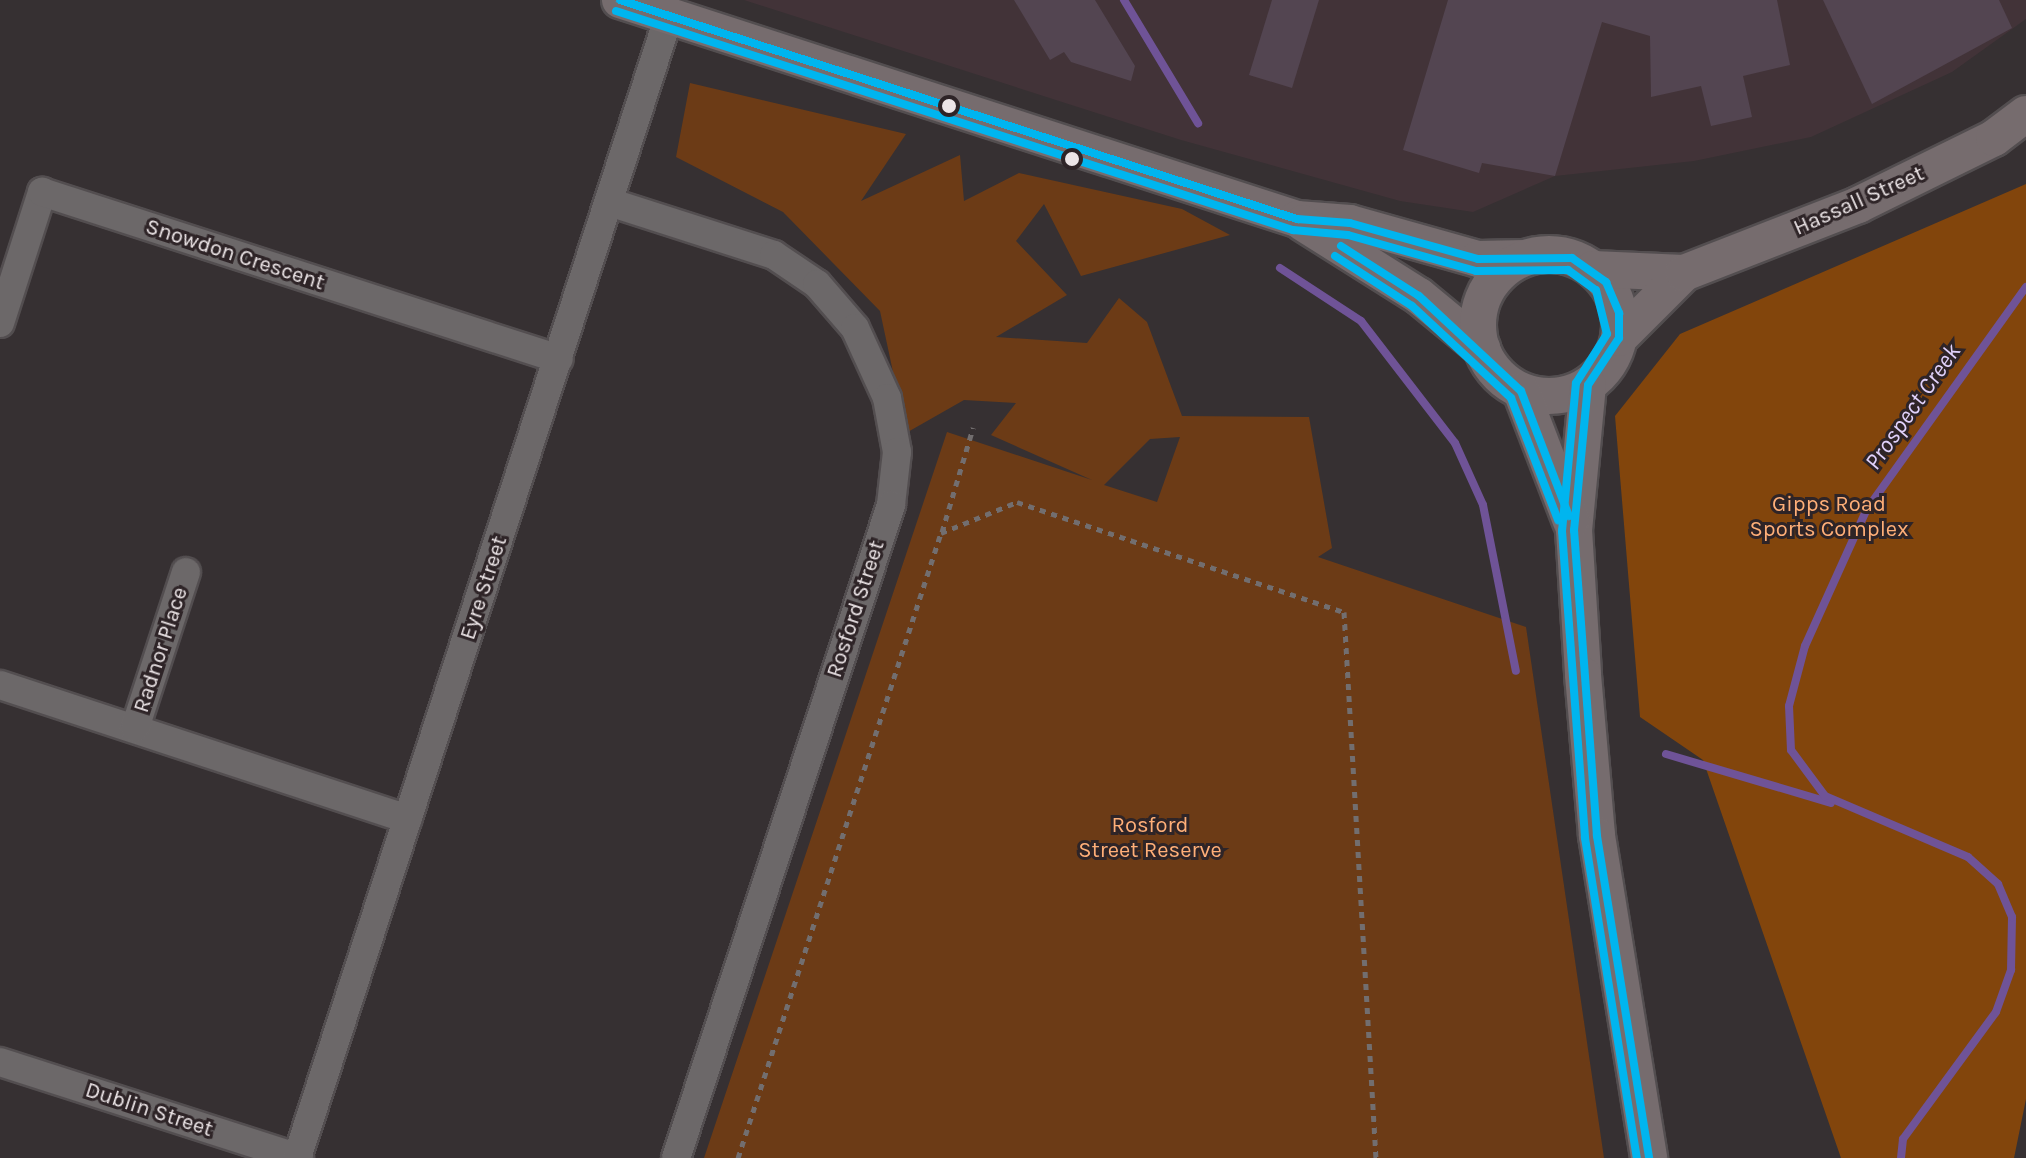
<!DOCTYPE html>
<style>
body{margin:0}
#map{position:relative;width:2026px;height:1158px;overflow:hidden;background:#363032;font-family:Karla,sans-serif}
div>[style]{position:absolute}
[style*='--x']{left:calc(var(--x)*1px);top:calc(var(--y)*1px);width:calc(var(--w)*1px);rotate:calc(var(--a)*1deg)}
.built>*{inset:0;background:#423338}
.green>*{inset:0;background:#6c3b16}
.forest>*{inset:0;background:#82450c}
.stream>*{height:8px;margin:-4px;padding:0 4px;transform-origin:4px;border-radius:4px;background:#6f5397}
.building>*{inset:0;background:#534551}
.path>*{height:5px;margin-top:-2.5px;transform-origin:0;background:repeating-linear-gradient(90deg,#726e6f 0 6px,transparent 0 12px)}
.roads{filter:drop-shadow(2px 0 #534e50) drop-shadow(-2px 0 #534e50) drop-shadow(0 2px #534e50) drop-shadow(0 -2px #534e50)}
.minor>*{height:28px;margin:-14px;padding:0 14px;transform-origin:14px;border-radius:14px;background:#6c6869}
.major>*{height:36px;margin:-18px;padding:0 18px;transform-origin:18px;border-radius:18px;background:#766c6e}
.major>.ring{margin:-18px;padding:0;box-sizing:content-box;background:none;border:36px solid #766c6e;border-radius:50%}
.bus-1>*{height:8px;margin:-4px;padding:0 4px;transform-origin:4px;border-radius:4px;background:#00b5ef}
.bus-2>*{height:8px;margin:-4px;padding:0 4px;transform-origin:4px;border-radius:4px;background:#00b5ef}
.dots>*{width:22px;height:22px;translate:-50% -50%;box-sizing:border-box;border:4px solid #2e2427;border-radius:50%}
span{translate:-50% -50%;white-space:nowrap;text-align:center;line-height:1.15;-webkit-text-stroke:6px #2e2427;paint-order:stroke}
.street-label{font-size:22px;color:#ece5e7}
.park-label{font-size:22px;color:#ffaf78}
.water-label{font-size:24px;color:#e1d2fb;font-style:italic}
</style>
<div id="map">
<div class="built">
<i style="clip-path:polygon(744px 0,2026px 0,2026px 19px,1952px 72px,1811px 137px,1694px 161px,1555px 176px,1473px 212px,1400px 201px,1181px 140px)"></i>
</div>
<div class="green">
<i style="clip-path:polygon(evenodd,690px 83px,906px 134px,861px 201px,960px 155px,964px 201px,1019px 173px,1182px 209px,1230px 235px,1081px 276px,1044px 204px,1016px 241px,1067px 295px,996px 337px,1087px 343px,1119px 298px,1147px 322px,1182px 416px,1309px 417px,1332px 548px,1318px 557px,1526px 627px,1604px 1158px,704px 1158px,947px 432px,1092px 480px,991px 435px,1016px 403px,964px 400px,906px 433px,880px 311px,783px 212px,676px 157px,690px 83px,1180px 437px,1157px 502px,1104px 485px,1150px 439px,1180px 437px)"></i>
</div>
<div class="forest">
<i style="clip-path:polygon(2026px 184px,2026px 1099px,2014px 1158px,1841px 1158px,1703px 760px,1640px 717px,1615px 416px,1680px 334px)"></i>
</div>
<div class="stream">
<i style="--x:1124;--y:0;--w:144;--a:59"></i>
<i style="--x:1280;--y:268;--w:97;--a:33.2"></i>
<i style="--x:1361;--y:321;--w:154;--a:52.4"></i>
<i style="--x:1455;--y:443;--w:68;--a:65.7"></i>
<i style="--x:1483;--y:505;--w:169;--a:78.8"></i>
<i style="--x:1666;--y:754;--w:172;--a:16.5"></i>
<i style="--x:1901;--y:1158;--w:19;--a:-84"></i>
<i style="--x:1903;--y:1139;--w:157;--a:-53.8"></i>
<i style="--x:1996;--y:1012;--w:45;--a:-70.3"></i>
<i style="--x:2011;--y:970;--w:53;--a:-88.9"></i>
<i style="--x:2012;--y:917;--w:36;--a:-113"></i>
<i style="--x:1998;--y:884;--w:40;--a:-138"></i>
<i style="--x:1968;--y:857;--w:155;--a:-156.9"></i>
<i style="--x:1825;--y:796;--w:57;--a:-126.5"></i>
<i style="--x:1791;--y:750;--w:44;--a:-92.6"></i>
<i style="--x:1789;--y:706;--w:62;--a:-75.1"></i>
<i style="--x:1805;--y:646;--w:150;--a:-65.7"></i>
<i style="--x:1867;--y:509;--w:273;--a:-54.4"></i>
</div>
<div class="building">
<i style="clip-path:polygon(1014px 0,1095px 0,1135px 66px,1131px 81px,1071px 62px,1064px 52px,1050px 60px)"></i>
<i style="clip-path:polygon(1272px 0,1319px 0,1292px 88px,1249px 75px)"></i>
<i style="clip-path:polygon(1448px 0,1777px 0,1790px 65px,1743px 76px,1752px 117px,1711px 126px,1701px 86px,1651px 97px,1650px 36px,1602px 22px,1555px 176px,1482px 163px,1479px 173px,1403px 150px)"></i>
<i style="clip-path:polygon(1823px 0,1999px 0,2012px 28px,1872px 104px)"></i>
</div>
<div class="path">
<i style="--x:942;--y:532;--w:109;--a:-73.4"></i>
<i style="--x:738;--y:1158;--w:657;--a:-72.01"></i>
<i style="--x:941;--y:533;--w:82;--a:-22.2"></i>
<i style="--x:1017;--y:502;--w:345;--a:18.6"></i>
<i style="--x:1344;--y:612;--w:547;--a:86.65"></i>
</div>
<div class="roads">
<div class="minor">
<i style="--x:609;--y:202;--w:173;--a:17.8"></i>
<i style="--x:774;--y:255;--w:52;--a:34"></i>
<i style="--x:817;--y:284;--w:58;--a:49.2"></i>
<i style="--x:855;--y:328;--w:77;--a:65.4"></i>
<i style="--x:887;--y:398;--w:55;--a:79.5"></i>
<i style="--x:897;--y:452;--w:53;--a:96.5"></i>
<i style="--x:891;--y:505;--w:687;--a:108.22"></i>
<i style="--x:0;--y:323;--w:138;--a:-72.2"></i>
<i style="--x:42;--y:192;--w:543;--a:17.9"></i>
<i style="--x:0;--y:685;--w:429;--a:18.2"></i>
<i style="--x:135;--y:728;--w:164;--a:-71.9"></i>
<i style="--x:0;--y:1062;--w:314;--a:17.8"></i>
<i style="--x:297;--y:1158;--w:1201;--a:-71.96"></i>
</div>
<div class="major">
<i style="--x:620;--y:0;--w:712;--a:17.93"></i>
<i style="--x:1297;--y:219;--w:53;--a:4.3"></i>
<i style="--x:1350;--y:223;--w:133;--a:15.7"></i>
<i style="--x:1478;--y:259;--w:46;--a:-1.2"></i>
<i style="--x:1303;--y:223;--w:137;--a:32.2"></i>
<i style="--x:1419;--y:296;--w:82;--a:39.5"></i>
<i class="ring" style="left:1478px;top:254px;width:106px;height:106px"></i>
<i style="--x:1593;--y:269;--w:91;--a:2.5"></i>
<i style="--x:1619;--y:338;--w:92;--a:-45"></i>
<i style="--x:1684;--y:273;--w:187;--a:-21.3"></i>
<i style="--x:1858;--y:205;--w:152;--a:-26.2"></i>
<i style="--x:1994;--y:138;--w:40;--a:-37"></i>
<i style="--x:1588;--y:385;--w:146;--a:95.5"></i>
<i style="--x:1574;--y:530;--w:145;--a:86.4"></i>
<i style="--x:1583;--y:675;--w:162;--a:85"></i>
<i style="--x:1597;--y:836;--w:326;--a:80.8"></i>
<i style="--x:1521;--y:391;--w:139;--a:69"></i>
</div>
</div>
<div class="bus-1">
<i style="--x:620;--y:0;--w:712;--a:17.93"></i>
<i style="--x:1297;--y:219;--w:53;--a:4.3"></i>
<i style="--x:1350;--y:223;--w:133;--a:15.7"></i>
<i style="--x:1478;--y:259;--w:94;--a:-0.6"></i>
<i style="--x:1572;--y:258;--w:42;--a:35.2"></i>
<i style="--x:1606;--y:282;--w:34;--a:67"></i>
<i style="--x:1619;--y:313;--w:25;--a:90"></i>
<i style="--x:1619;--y:338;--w:56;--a:123.4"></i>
<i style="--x:1588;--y:385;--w:146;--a:95.5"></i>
<i style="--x:1574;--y:530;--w:307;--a:85.7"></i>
<i style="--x:1597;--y:836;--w:326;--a:80.8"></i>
<i style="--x:1341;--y:246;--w:93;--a:32.7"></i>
<i style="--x:1419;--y:296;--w:139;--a:43"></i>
<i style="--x:1521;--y:391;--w:134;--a:69"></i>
</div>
<div class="bus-2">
<i style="--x:616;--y:11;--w:712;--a:17.93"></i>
<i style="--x:1293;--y:230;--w:55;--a:5.2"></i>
<i style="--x:1348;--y:235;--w:133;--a:15.7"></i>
<i style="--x:1476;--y:271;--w:92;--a:-0.6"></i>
<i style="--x:1568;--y:270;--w:34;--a:36"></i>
<i style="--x:1596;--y:290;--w:45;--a:76"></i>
<i style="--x:1607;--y:334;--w:58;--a:122.3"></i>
<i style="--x:1576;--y:383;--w:149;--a:95.4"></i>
<i style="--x:1562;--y:531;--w:308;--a:85.7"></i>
<i style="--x:1585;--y:838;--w:324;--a:80.8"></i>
<i style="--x:1335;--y:256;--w:92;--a:33"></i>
<i style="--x:1412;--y:306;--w:135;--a:42.9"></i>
<i style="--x:1511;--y:398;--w:131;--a:68.9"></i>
</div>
<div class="dots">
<i style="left:949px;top:106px;background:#ece5e7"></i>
<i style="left:1072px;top:159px;background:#ece5e7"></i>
</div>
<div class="street-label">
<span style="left:1859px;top:201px;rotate:-24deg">Hassall Street</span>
<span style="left:235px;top:255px;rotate:18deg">Snowdon Crescent</span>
<span style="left:484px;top:588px;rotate:-72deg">Eyre Street</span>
<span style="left:856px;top:609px;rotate:-72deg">Rosford Street</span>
<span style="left:161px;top:650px;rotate:-72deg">Radnor Place</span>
<span style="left:149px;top:1110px;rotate:18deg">Dublin Street</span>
</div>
<div class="park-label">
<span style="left:1829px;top:517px">Gipps Road<br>Sports Complex</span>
<span style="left:1150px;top:838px">Rosford<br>Street Reserve</span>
</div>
<div class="water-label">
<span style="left:1913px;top:407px;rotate:-55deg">Prospect Creek</span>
</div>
</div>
